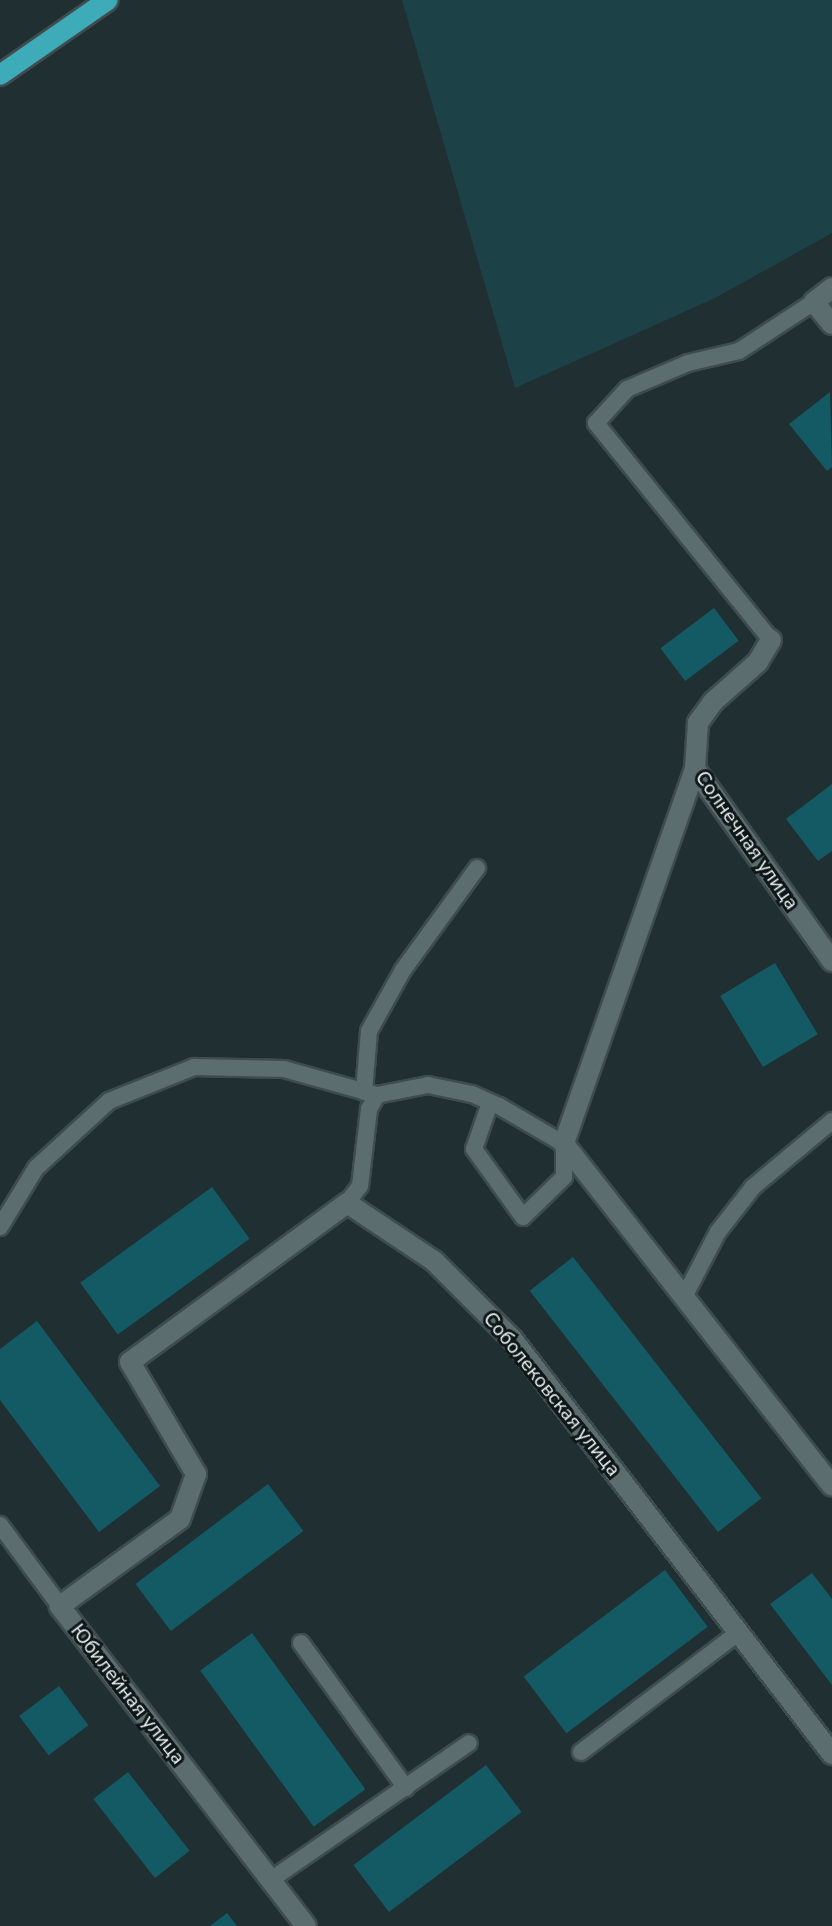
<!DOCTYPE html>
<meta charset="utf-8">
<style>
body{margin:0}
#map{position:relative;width:832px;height:1926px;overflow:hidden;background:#202f32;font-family:"Nunito Sans",sans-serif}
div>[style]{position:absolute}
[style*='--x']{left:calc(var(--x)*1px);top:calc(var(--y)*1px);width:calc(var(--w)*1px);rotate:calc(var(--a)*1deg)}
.green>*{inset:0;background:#1c4248}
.building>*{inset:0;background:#145a64;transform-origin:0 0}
.roads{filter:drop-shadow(2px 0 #3f4c4f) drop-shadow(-2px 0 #3f4c4f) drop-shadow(0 2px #3f4c4f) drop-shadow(0 -2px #3f4c4f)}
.service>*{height:16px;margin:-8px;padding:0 8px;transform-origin:8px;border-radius:8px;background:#5c6d70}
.minor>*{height:20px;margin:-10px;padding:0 10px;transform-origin:10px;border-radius:10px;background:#5c6d70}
.primary>*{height:20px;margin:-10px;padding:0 10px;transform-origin:10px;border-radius:10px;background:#3eabb9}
span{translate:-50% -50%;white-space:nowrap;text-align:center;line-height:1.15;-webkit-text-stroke:6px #0f1617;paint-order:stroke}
.street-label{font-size:20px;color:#ebf5f6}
</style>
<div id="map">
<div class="green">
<i style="clip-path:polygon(402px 0,832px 0,832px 233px,715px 298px,515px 388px)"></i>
</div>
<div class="building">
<i style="clip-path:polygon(830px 392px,832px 467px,827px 471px,789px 424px)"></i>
<i style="left:714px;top:608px;width:41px;height:67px;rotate:53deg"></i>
<i style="clip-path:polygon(832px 784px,832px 851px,818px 861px,786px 819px)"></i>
<i style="left:775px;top:963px;width:83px;height:64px;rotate:59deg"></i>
<i style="left:212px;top:1187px;width:64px;height:163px;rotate:54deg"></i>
<i style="left:573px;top:1257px;width:306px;height:55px;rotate:52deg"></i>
<i style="clip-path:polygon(37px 1321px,160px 1486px,99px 1532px,0 1400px,0 1349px)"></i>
<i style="left:268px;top:1484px;width:59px;height:166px;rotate:53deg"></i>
<i style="left:665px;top:1570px;width:71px;height:177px;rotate:53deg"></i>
<i style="clip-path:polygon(812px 1573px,832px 1599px,832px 1685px,770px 1604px)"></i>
<i style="left:252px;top:1633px;width:193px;height:64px;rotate:54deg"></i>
<i style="left:59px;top:1686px;width:49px;height:50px;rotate:53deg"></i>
<i style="left:486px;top:1765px;width:59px;height:166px;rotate:53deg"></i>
<i style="left:128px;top:1772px;width:100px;height:44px;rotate:52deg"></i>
<i style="clip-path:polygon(227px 1913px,237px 1926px,210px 1926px)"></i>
</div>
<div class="roads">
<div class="service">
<i style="--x:771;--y:640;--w:279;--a:-128.9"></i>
<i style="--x:596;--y:423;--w:46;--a:-47.6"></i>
<i style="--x:627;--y:389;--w:66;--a:-23.1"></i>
<i style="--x:688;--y:363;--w:52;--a:-13.2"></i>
<i style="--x:739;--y:351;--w:90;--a:-33.2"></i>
<i style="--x:364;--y:1092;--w:61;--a:-85.3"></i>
<i style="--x:369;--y:1031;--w:70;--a:-60.9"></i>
<i style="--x:403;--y:970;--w:126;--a:-54"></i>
<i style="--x:347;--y:1203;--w:21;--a:-53"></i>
<i style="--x:360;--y:1186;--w:78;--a:-83.3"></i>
<i style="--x:369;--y:1109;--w:16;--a:-60"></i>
<i style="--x:377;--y:1095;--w:52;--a:-11.1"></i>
<i style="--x:428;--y:1085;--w:45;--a:11.6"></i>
<i style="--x:472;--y:1094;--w:30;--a:24"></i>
<i style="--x:499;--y:1106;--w:75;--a:30.3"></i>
<i style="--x:564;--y:1144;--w:33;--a:90"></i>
<i style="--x:564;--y:1177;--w:57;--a:135.7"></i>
<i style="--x:523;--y:1217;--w:84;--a:-125.8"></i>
<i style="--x:474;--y:1149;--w:49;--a:-70.8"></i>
<i style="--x:0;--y:1227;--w:69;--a:-58.6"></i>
<i style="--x:36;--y:1168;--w:99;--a:-42.5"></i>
<i style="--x:109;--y:1101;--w:92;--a:-21.8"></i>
<i style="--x:194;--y:1067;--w:90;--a:1.3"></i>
<i style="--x:284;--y:1069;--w:97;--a:15.6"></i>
<i style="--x:685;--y:1295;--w:71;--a:-62.4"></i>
<i style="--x:718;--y:1232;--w:57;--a:-52.1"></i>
<i style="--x:753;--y:1187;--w:103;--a:-39.9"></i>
<i style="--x:0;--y:1525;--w:101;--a:53.5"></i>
<i style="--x:301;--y:1643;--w:179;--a:54.1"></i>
<i style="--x:581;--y:1752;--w:197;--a:-37.2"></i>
<i style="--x:272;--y:1879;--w:239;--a:-34.6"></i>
</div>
<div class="minor">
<i style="--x:832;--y:288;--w:23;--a:142"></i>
<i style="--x:814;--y:302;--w:28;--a:51"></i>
<i style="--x:771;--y:640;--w:26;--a:121"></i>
<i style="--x:758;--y:662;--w:60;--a:138.4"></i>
<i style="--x:713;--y:702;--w:26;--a:126"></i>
<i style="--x:698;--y:723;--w:46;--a:93.7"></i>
<i style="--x:695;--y:769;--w:397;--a:109.3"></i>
<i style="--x:564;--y:1144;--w:434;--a:51.9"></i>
<i style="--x:695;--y:769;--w:236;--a:54.5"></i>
<i style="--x:306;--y:1926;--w:404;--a:-127.6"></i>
<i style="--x:60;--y:1606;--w:148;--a:-35.9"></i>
<i style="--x:180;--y:1519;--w:48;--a:-70.4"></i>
<i style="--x:196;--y:1474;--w:130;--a:-120.5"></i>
<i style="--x:130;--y:1362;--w:269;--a:-36.2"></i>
<i style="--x:347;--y:1203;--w:105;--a:33.7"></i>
<i style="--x:434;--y:1261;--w:112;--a:45"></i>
<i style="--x:513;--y:1340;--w:523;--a:52.38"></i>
</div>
<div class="primary">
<i style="--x:0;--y:75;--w:131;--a:-34.8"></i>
</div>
</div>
<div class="street-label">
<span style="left:747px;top:840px;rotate:55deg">Солнечная улица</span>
<span style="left:552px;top:1394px;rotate:51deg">Соболековская улица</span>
<span style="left:128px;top:1694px;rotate:52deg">Юбилейная улица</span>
</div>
</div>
